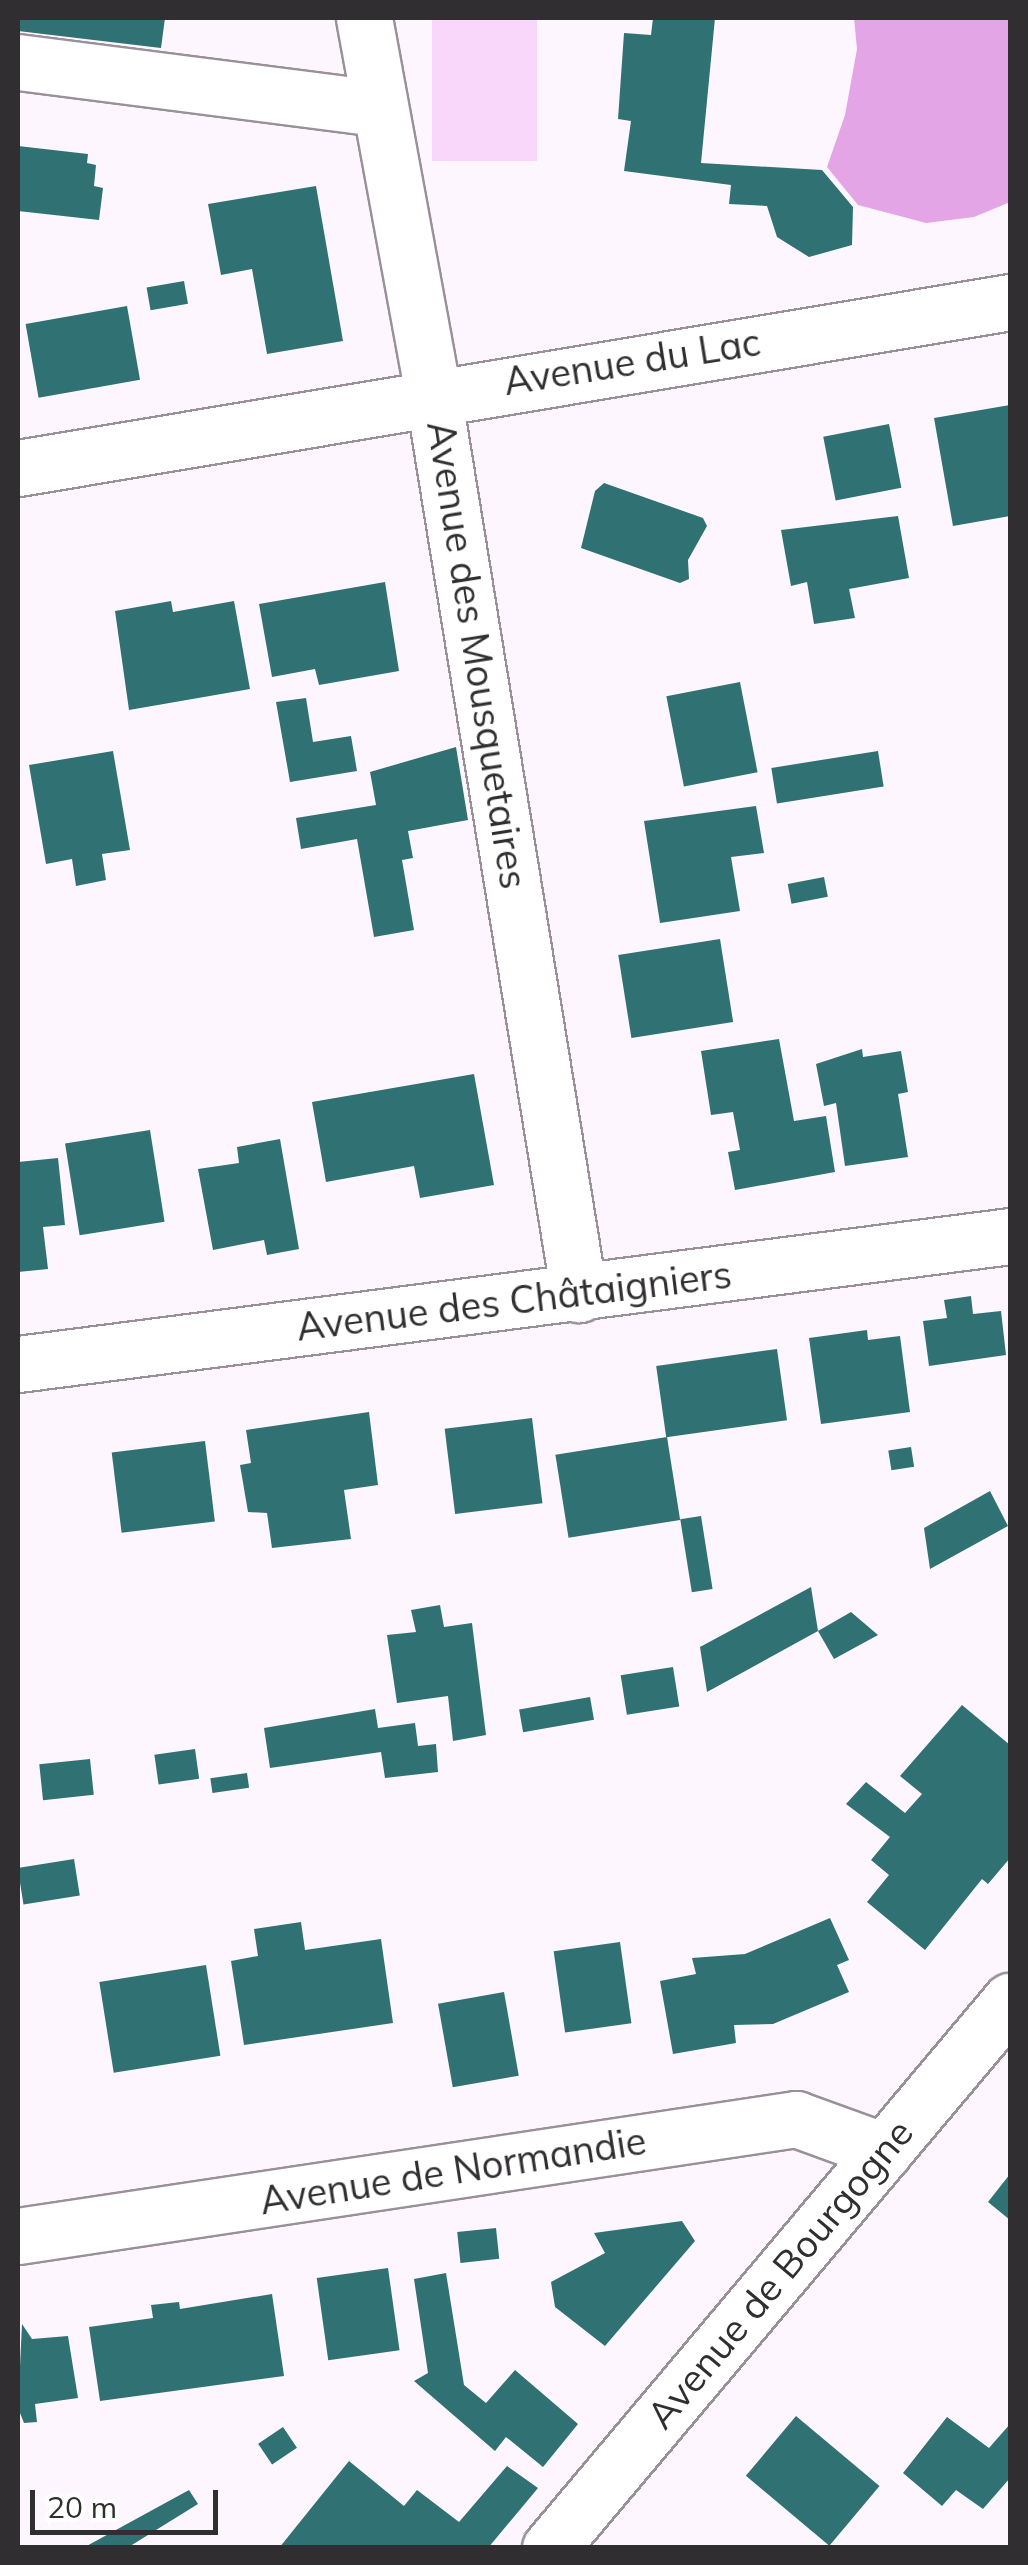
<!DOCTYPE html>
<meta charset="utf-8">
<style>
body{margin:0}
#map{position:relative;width:1028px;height:2565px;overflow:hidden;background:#fef6fe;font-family:Mulish,sans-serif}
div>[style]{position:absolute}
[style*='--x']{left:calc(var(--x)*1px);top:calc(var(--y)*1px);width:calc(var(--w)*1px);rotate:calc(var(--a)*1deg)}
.green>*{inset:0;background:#f9d7fa;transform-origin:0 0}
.water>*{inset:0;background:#e3a5e5}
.building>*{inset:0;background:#307173;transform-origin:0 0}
.roads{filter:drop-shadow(2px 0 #999099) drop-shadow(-2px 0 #999099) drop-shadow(0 2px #999099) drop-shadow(0 -2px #999099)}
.street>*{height:55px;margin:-27.5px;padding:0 27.5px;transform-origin:27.5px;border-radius:27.5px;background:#fff}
span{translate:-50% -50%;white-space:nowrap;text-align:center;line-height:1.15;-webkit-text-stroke:10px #fff;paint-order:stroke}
.street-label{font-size:38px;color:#312e31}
.frame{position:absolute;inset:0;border:20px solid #312e31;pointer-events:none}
.scale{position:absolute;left:30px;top:2490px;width:188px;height:45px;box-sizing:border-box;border:5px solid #312e31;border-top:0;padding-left:12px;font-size:30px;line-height:35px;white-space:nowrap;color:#312e31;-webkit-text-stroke:8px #fff;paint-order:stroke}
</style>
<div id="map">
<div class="green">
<i style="left:432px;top:18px;width:105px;height:143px"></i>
</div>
<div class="water">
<i style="clip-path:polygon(854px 18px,1010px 18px,1010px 202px,974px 217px,926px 223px,858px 205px,827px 167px,845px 115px,857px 49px)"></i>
</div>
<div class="building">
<i style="clip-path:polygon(18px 18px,165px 18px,161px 48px,18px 31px)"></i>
<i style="clip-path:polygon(653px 18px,715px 18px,701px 163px,822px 170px,853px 207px,852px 245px,809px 257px,777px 237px,767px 206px,729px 204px,731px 185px,624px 171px,631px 121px,618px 119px,624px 33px,651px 35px)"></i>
<i style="clip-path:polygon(18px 146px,88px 154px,87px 163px,96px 165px,94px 186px,103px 188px,99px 220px,18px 211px)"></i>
<i style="clip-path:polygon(316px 186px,343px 341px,267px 354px,252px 269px,221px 275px,208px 204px)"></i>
<i style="left:184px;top:281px;width:23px;height:38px;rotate:80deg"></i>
<i style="left:127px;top:306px;width:75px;height:103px;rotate:80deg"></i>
<i style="clip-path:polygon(1010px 405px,1010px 516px,953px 526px,934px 418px)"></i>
<i style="left:889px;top:424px;width:65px;height:67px;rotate:79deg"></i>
<i style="clip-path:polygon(604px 483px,703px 518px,707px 526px,688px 560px,689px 579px,680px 583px,581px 548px,595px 491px)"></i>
<i style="clip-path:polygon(898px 516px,909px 578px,849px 589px,855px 618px,814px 624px,807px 582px,791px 586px,781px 530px)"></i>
<i style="clip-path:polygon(385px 582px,399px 671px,319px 685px,315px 669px,272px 677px,259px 604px)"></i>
<i style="clip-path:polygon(171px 601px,173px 612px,234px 601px,250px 689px,129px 710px,115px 611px)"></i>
<i style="left:740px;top:682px;width:92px;height:75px;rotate:79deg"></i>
<i style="clip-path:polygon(306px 698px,313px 742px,351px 736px,357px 771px,290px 782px,276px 702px)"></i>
<i style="clip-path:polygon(456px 747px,468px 820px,408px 831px,413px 858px,402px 860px,414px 930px,374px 937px,357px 839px,301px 849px,296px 818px,376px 805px,370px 772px)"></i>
<i style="clip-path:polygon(113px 751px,130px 850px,102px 854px,106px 880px,76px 886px,72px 859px,46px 864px,29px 765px)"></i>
<i style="left:878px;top:751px;width:36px;height:108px;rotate:81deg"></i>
<i style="clip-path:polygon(756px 806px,764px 853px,731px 857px,740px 911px,660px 923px,644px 821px)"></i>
<i style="left:824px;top:877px;width:20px;height:37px;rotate:79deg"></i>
<i style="left:720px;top:939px;width:84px;height:103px;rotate:81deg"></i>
<i style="clip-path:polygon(779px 1039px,794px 1121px,826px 1116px,835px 1172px,735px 1190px,728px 1152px,740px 1150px,733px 1112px,711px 1115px,701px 1051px)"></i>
<i style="clip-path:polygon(862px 1049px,863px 1057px,901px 1051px,908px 1092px,898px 1094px,908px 1157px,845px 1166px,836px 1103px,824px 1106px,816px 1064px)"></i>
<i style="clip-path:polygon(474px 1074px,494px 1185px,420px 1198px,414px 1166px,326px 1182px,312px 1102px)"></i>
<i style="left:150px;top:1130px;width:93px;height:86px;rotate:81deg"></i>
<i style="clip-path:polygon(280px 1139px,299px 1249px,267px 1255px,264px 1240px,213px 1250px,198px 1169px,239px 1163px,237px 1147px)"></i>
<i style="clip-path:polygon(58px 1158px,65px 1225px,43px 1227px,48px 1269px,18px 1272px,18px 1162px)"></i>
<i style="clip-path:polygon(971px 1296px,973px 1314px,1001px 1311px,1006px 1355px,929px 1366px,923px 1321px,947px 1318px,944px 1300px)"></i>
<i style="clip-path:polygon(867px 1330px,868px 1340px,900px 1336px,910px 1412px,821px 1424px,809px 1338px)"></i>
<i style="left:777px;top:1349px;width:72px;height:122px;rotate:82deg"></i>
<i style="clip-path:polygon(369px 1412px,378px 1485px,344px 1490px,351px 1539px,272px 1548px,267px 1513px,248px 1512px,240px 1465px,251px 1463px,246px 1430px)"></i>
<i style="left:532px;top:1418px;width:86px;height:88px;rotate:83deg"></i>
<i style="left:667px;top:1437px;width:84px;height:113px;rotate:81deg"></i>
<i style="left:205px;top:1441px;width:81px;height:94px;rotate:83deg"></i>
<i style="left:911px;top:1447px;width:20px;height:23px;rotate:81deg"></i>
<i style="clip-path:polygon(990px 1491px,1008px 1526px,930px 1569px,924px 1528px)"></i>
<i style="left:701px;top:1516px;width:74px;height:21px;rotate:81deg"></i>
<i style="clip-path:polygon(811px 1587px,818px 1631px,707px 1692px,700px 1647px)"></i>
<i style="clip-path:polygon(440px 1605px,444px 1627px,472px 1623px,486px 1735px,453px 1741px,448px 1696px,397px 1703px,387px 1635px,416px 1632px,411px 1610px)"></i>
<i style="clip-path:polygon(851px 1612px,878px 1635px,834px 1659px,818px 1631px)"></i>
<i style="left:673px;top:1667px;width:40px;height:53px;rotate:81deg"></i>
<i style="left:590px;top:1697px;width:23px;height:72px;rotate:80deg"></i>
<i style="clip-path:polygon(962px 1705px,1010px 1745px,1010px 1858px,988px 1884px,982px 1879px,925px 1950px,867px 1902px,889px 1875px,871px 1860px,890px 1837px,846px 1804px,866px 1782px,905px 1813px,922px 1794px,900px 1776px)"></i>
<i style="clip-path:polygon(375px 1709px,378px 1728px,415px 1723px,418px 1746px,436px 1744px,438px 1772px,385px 1778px,381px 1752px,270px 1768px,264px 1728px)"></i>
<i style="left:195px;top:1749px;width:30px;height:41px;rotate:82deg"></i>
<i style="left:90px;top:1759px;width:36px;height:51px;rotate:84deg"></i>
<i style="left:247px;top:1773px;width:15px;height:37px;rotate:82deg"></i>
<i style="left:74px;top:1859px;width:37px;height:57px;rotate:81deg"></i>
<i style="clip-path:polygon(830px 1918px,849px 1960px,837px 1965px,849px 1992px,773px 2024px,734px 2025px,736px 2043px,673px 2054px,660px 1981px,696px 1974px,692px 1958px,745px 1954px)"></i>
<i style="clip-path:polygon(301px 1922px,305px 1950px,381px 1939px,393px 2023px,244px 2045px,231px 1961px,258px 1956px,254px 1929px)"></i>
<i style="left:620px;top:1942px;width:82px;height:67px;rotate:82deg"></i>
<i style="left:206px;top:1965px;width:92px;height:108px;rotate:81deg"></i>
<i style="left:504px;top:1992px;width:85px;height:67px;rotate:80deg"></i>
<i style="clip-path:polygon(1010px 2174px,1010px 2220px,988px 2202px)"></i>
<i style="clip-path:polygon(682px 2221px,695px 2241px,605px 2346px,555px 2307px,551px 2282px,605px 2253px,594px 2233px)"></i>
<i style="left:496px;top:2228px;width:31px;height:39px;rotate:84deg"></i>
<i style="left:388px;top:2268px;width:83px;height:72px;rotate:82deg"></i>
<i style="clip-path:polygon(446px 2273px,464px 2385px,486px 2403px,515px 2370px,578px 2424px,543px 2467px,506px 2437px,495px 2451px,414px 2381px,428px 2373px,414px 2279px)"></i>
<i style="clip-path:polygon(272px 2294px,284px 2376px,100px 2401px,89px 2327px,153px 2318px,151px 2305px,179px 2302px,180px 2309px)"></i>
<i style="clip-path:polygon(22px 2324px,32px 2339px,68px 2336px,78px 2398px,35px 2404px,37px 2422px,24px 2423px,18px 2408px)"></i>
<i style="left:796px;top:2416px;width:109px;height:78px;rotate:40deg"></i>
<i style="clip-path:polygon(947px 2417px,989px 2448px,1010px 2424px,1010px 2478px,983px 2509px,956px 2490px,942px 2506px,903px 2473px)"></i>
<i style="left:283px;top:2427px;width:25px;height:30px;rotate:56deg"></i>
<i style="clip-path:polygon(349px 2461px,404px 2506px,417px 2490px,459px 2522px,507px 2466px,538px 2488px,488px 2548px,279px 2548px)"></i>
<i style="clip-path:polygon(189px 2490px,198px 2504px,127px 2548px,83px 2548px)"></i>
</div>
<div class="roads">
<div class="street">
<i style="--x:364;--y:18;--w:382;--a:79.6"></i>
<i style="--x:433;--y:394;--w:912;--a:80.79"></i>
<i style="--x:18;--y:62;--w:362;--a:7.3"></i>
<i style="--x:18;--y:468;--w:1006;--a:-9.5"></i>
<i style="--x:18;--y:1364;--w:1000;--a:-7.35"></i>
<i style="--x:18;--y:2236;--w:787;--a:-8.55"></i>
<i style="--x:796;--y:2119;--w:94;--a:20"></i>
<i style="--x:550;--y:2548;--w:715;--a:-49.94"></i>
</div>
</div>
<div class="street-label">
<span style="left:632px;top:362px;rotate:-9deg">Avenue du Lac</span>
<span style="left:477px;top:655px;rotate:81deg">Avenue des Mousquetaires</span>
<span style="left:514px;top:1301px;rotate:-7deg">Avenue des Châtaigniers</span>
<span style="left:453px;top:2171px;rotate:-9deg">Avenue de Normandie</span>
<span style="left:780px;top:2274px;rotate:-50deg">Avenue de Bourgogne</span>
</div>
<div class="frame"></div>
<div class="scale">20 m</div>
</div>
